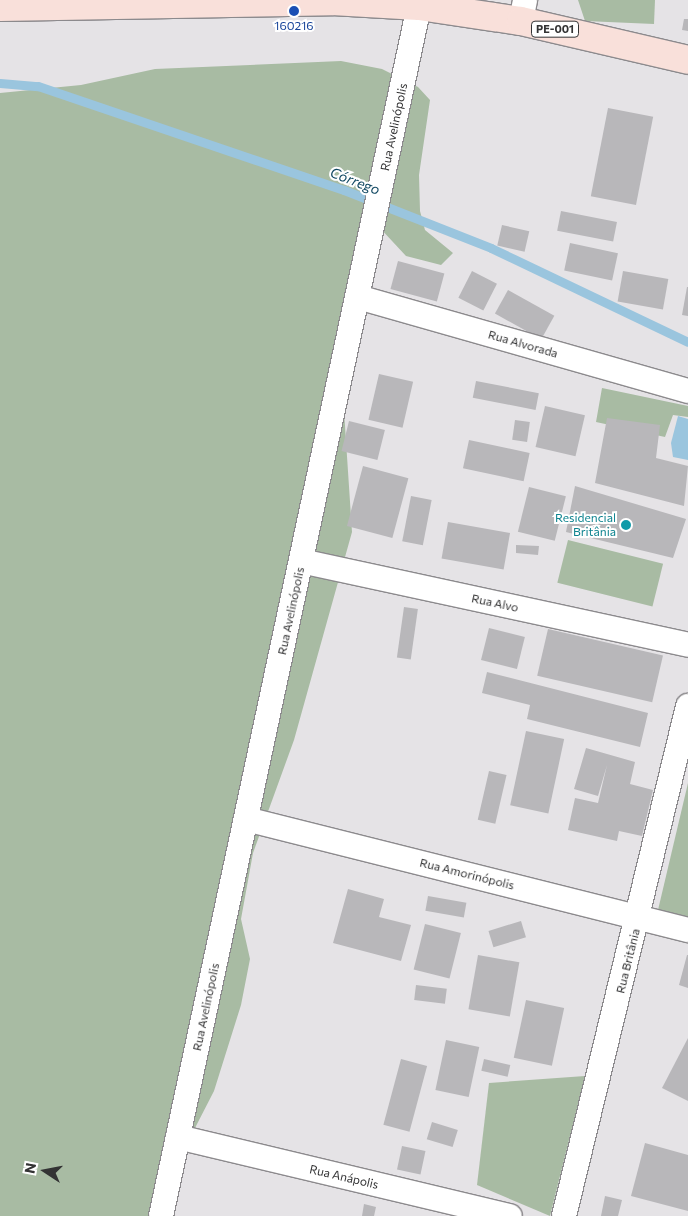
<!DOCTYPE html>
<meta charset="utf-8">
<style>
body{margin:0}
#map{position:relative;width:688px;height:1216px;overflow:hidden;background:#e5e3e6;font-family:Commissioner,sans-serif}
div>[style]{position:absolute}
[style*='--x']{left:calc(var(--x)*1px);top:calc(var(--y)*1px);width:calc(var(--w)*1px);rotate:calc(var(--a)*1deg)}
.green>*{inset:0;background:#a8bba3;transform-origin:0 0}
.water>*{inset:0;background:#9ac5de}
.stream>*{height:9px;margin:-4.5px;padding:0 4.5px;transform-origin:4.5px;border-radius:4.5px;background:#9ac5de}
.building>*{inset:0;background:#b8b7ba;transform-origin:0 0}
.roads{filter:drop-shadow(1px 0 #8c8a8d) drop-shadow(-1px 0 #8c8a8d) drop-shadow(0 1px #8c8a8d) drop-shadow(0 -1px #8c8a8d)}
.minor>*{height:24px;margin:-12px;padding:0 12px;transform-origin:12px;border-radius:12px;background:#fff}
.primary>*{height:28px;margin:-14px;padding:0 14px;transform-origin:14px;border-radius:14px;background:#f9e0da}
.dots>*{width:14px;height:14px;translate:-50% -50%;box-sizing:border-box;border:2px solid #fff;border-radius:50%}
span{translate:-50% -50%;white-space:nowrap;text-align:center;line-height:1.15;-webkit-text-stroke:4px #fff;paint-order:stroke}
.shield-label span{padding:1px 4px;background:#fff;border:1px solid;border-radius:4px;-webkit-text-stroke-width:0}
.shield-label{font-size:11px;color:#333334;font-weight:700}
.transit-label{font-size:12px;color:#164399}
.street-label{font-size:12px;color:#333334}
.culture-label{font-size:12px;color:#0d838f}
.right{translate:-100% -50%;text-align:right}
.water-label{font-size:14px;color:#114862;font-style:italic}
.north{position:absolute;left:20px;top:1146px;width:50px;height:50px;-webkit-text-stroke:4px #fff;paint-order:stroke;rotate:281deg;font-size:14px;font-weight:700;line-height:20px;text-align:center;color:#333334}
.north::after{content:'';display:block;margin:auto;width:18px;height:22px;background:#333334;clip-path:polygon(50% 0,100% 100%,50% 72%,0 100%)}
</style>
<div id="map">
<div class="green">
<i style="clip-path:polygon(578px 0,655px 0,654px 24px,585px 21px)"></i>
<i style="clip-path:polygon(341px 61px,382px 69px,418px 87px,430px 100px,419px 175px,420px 211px,425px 230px,453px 253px,441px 265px,406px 256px,379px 227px,364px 239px,346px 292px,339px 335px,352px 532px,294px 740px,253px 853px,241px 919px,250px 959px,241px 1005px,214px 1091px,177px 1163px,169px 1216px,0 1216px,0 93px,81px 85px,155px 69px)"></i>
<i style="clip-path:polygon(602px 388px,688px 406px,688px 417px,673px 415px,665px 437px,596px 422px)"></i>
<i style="left:568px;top:540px;width:98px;height:44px;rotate:14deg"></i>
<i style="clip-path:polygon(688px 783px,688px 918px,658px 910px)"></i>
<i style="clip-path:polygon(585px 1076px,550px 1216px,477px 1185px,489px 1083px)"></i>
</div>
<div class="water">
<i style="clip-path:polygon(678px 416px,688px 419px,688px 460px,673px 457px,671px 443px)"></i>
</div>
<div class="stream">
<i style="--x:0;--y:83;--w:38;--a:5"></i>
<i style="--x:38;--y:86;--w:323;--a:18.8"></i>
<i style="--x:344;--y:190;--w:158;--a:21.5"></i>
<i style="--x:491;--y:248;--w:218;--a:25.5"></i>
</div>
<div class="building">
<i style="clip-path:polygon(684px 19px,688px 19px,688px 31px,682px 30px)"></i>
<i style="left:608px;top:108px;width:46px;height:90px;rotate:11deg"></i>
<i style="left:561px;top:211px;width:57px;height:20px;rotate:11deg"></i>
<i style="left:502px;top:225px;width:28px;height:21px;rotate:13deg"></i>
<i style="left:570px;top:243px;width:49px;height:28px;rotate:12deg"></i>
<i style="left:398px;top:261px;width:48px;height:29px;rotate:15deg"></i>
<i style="left:472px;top:271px;width:28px;height:30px;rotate:27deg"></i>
<i style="left:623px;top:271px;width:46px;height:31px;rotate:10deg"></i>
<i style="clip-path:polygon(687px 287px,688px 287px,688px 316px,682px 315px)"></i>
<i style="left:508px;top:290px;width:53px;height:27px;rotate:29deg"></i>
<i style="left:379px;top:374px;width:35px;height:47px;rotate:13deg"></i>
<i style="left:476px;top:381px;width:64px;height:17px;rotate:11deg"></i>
<i style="left:545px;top:406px;width:41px;height:42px;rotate:13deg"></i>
<i style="clip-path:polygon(607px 418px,660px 425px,656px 458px,688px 466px,684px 506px,595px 483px)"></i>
<i style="left:515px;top:420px;width:15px;height:20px;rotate:8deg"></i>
<i style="left:349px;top:421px;width:37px;height:31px;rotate:14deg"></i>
<i style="left:469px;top:440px;width:62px;height:29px;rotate:12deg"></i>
<i style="left:363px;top:466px;width:47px;height:62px;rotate:15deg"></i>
<i style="clip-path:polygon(575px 486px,686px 519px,673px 558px,566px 532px)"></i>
<i style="left:529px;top:487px;width:38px;height:46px;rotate:14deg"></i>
<i style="left:411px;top:496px;width:21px;height:46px;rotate:11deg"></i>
<i style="left:448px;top:522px;width:63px;height:37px;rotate:10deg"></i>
<i style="clip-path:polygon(516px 545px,539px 546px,538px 555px,516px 553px)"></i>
<i style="left:404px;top:607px;width:14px;height:51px;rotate:8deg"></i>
<i style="left:489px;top:628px;width:37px;height:33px;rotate:14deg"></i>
<i style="left:548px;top:629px;width:118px;height:48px;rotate:13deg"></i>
<i style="clip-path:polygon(487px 672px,648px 713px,640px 747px,527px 719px,530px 705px,482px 693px)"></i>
<i style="left:526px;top:731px;width:39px;height:76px;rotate:12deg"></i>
<i style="clip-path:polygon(586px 748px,635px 762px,630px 784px,653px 790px,642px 836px,619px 831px,617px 841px,568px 830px,575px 798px,598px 803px,607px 765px,598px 796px,574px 789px)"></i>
<i style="left:489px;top:771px;width:18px;height:50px;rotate:13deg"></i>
<i style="clip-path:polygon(348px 889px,384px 899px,379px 917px,411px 925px,401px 961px,333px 943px)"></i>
<i style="left:428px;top:896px;width:39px;height:15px;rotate:10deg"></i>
<i style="left:521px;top:921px;width:17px;height:34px;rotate:73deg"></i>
<i style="left:425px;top:924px;width:37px;height:47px;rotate:14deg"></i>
<i style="left:478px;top:955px;width:42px;height:55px;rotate:10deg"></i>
<i style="clip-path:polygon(687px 955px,688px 955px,688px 988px,679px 985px)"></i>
<i style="left:416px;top:985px;width:31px;height:15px;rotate:7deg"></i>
<i style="left:526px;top:1000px;width:39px;height:59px;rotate:12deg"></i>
<i style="clip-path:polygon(688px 1038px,688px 1101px,662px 1088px)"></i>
<i style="left:446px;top:1040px;width:34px;height:51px;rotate:12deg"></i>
<i style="left:401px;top:1059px;width:27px;height:68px;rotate:15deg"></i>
<i style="left:484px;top:1059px;width:27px;height:12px;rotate:13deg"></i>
<i style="left:432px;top:1122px;width:27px;height:18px;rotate:17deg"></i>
<i style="clip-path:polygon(645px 1143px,688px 1155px,688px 1211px,631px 1196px)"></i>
<i style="left:402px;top:1146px;width:24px;height:24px;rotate:12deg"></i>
<i style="clip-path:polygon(605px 1196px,622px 1200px,618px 1216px,601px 1216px)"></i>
<i style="clip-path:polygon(364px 1204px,376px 1207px,374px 1216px,362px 1216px)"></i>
</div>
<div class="roads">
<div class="minor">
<i style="--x:521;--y:21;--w:21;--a:-79"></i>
<i style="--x:358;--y:297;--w:343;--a:15.9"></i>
<i style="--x:301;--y:561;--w:396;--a:12.2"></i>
<i style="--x:246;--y:819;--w:456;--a:14.1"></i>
<i style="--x:178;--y:1137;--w:341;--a:13.4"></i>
<i style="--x:161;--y:1216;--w:1237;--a:-77.96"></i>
<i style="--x:564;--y:1216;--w:525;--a:-76.33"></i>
</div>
<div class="primary">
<i style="--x:0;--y:7;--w:332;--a:-1"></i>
<i style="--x:332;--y:1;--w:87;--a:3.3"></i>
<i style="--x:419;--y:6;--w:103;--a:8.4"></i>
<i style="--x:521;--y:21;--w:171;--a:13.1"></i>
</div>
</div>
<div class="dots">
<i style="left:294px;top:11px;background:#1a4fb4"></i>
<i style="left:626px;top:525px;background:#0f9aa8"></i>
</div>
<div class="shield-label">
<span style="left:555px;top:29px">PE-001</span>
</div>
<div class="transit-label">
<span style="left:294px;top:26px">160216</span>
</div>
<div class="street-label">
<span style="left:394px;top:127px;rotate:-78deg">Rua Avelinópolis</span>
<span style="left:523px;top:344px;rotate:16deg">Rua Alvorada</span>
<span style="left:495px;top:603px;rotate:12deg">Rua Alvo</span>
<span style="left:291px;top:611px;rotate:-78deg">Rua Avelinópolis</span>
<span style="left:467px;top:874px;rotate:14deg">Rua Amorinópolis</span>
<span style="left:628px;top:961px;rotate:-76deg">Rua Britânia</span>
<span style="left:206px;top:1007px;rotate:-78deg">Rua Avelinópolis</span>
<span style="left:344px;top:1177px;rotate:13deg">Rua Anápolis</span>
</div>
<div class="culture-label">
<span class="right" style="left:616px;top:525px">Residencial<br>Britânia</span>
</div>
<div class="water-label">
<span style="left:355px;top:181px;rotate:21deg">Córrego</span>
</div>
<div class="north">N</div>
</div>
